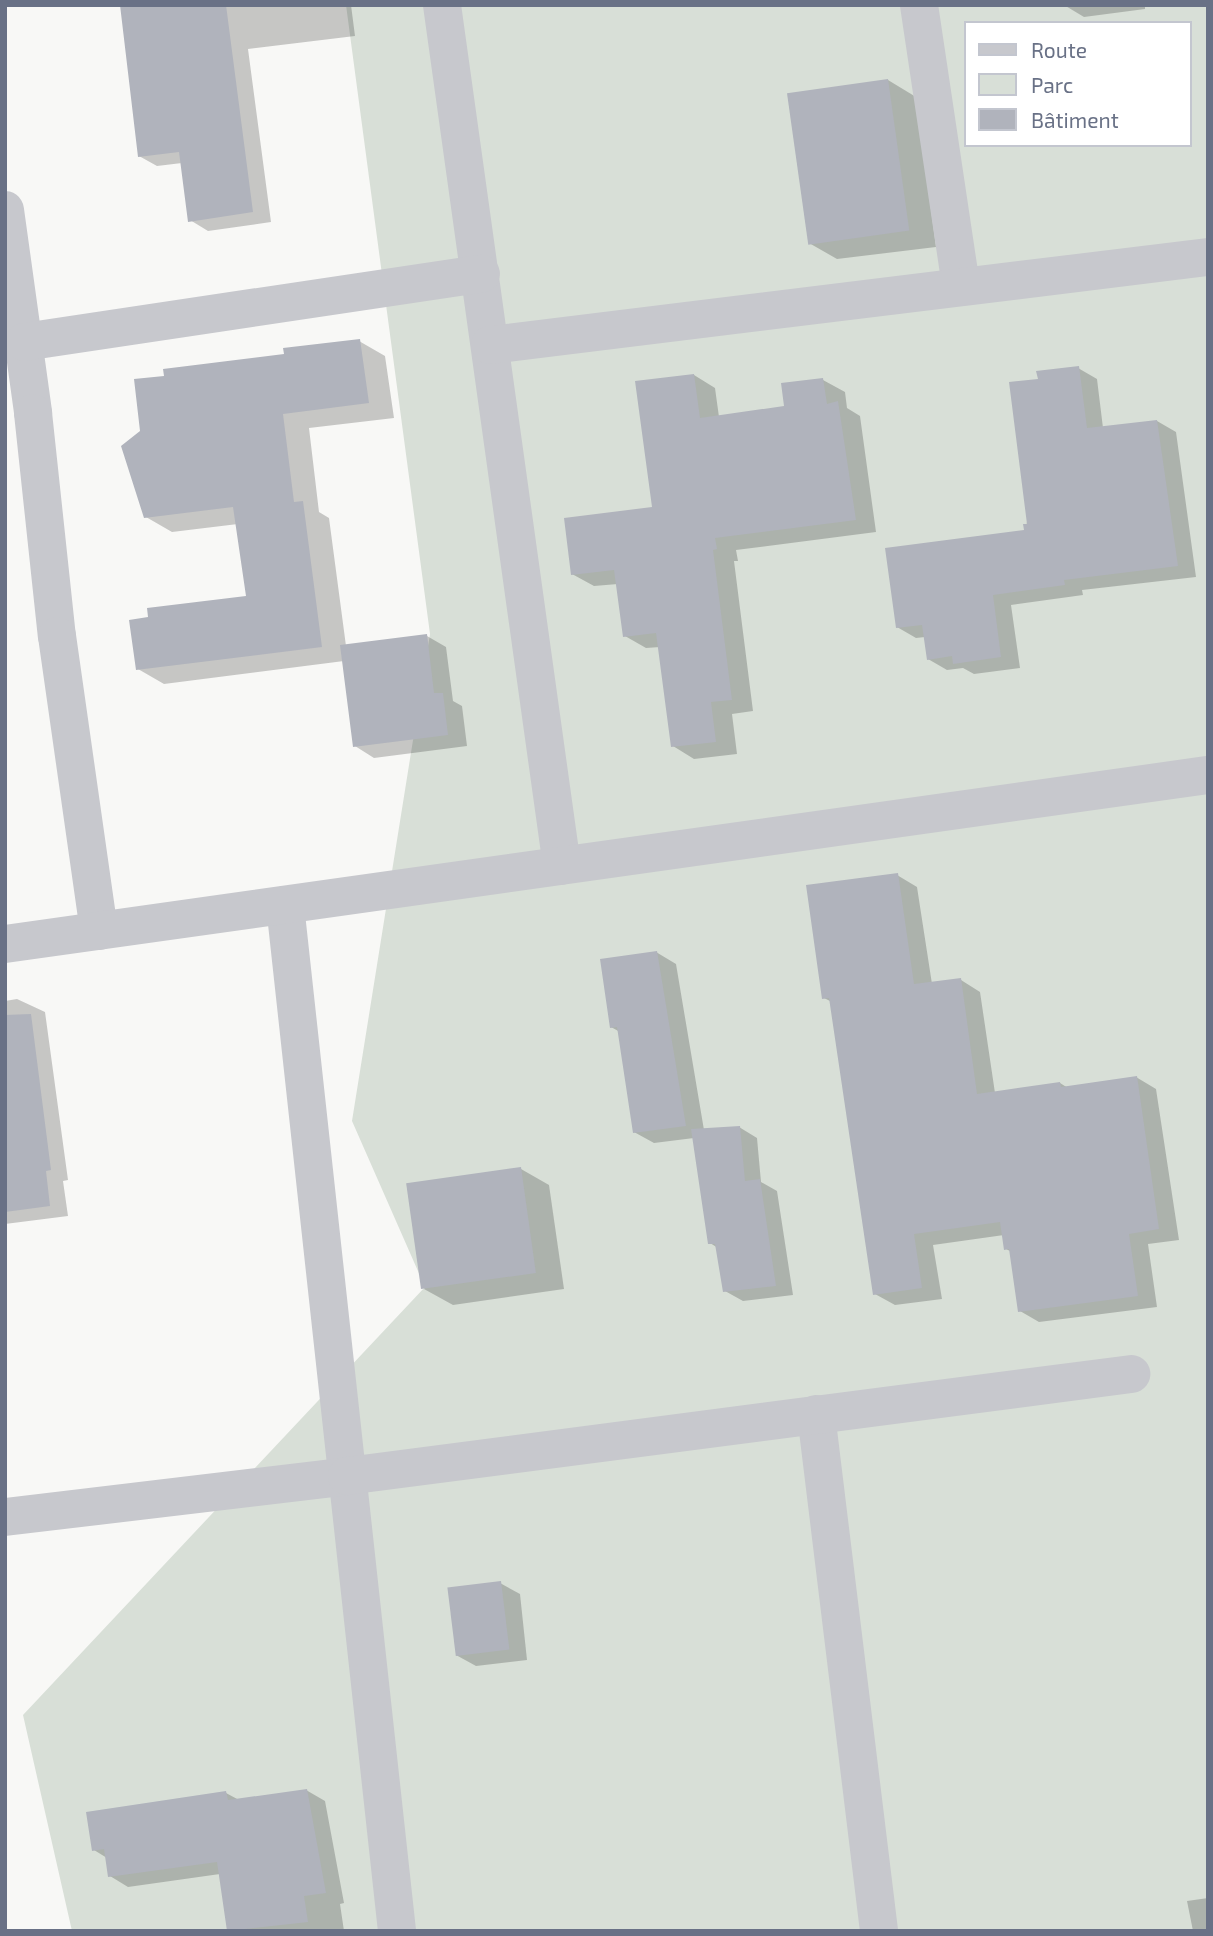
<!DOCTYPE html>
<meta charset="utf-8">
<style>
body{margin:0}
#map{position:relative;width:1213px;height:1936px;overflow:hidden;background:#f8f8f6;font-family:"Exo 2",sans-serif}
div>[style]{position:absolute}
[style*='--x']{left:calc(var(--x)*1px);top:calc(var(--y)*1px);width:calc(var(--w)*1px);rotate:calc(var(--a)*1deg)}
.green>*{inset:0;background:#d8dfd7}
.shadow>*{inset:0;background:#0003}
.building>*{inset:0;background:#b0b3bc;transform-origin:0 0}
.minor>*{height:38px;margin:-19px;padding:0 19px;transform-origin:19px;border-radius:19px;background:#c7c8cd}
span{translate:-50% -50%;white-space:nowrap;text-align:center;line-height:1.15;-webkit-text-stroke:7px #fff;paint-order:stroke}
.frame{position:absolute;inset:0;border:7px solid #697186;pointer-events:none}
.legend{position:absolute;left:964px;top:21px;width:228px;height:126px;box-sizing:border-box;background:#fff;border:2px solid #c3c6cf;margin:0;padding:9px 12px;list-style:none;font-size:21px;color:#697186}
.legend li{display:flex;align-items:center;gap:14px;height:35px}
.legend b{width:35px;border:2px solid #c3c6cf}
</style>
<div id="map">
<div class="green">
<i style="clip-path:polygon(evenodd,346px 5px,1208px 5px,1208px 1931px,72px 1931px,23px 1715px,425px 1287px,352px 1121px,430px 634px,346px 5px,966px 23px,1190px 23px,1190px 145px,966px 145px,966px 23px)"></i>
</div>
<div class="shadow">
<i style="clip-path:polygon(121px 5px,351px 5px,355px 36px,248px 49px,271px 222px,208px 231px,190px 220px,182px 163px,157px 166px,139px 156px)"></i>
<i style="clip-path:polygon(1064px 5px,1145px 5px,1145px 9px,1084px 17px)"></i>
<i style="clip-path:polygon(888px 80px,916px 97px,936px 247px,837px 259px,809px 243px)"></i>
<i style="clip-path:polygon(359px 341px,385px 356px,394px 418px,309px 428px,319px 512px,329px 518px,346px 646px,427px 636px,446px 647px,453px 701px,462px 706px,467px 746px,374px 758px,355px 746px,344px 661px,164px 684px,138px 669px,248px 597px,238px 524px,172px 532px,146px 517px,142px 432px,166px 377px)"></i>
<i style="clip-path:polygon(1078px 368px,1097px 379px,1103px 428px,1157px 421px,1176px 432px,1196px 577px,1082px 590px,1083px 595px,1011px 605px,1020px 668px,974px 674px,963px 668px,947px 670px,928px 659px,925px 637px,916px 638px,897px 627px,1026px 532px,1040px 380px)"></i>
<i style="clip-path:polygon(694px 375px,715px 388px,719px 417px,786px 408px,823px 380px,845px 392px,847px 408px,860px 416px,876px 532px,736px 550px,738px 561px,734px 561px,753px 711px,732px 714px,737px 754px,694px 759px,673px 746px,660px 647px,646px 648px,625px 636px,618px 584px,594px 586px,572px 574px,654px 509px)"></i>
<i style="clip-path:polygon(897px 875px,917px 887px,932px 984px,961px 980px,980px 992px,995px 1093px,1060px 1083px,1068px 1088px,1136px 1077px,1156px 1089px,1179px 1240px,1148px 1244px,1157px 1307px,1039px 1322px,1020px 1311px,1012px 1252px,1006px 1249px,1004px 1235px,933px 1245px,942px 1299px,895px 1305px,875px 1294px,832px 1002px,824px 998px)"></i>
<i style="clip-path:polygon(656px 952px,676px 964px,704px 1130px,739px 1127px,757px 1138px,761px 1182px,777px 1191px,793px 1295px,743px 1301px,725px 1291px,718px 1248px,710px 1243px,694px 1138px,654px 1143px,634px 1132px,620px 1032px,611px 1027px)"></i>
<i style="clip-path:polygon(17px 999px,45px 1012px,68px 1180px,63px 1181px,68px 1216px,5px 1224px,5px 1001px)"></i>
<i style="clip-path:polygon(521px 1169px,549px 1185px,564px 1289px,453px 1305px,424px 1289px)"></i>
<i style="clip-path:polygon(500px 1583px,520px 1594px,527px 1660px,476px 1666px,456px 1655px)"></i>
<i style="clip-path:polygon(306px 1790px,325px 1801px,344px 1903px,340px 1904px,344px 1931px,229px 1931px,220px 1874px,128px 1887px,110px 1876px,107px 1858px,94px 1850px,226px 1793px,239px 1800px)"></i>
<i style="clip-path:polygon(1208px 1898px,1208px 1931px,1193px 1931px,1187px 1901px)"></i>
</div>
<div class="building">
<i style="clip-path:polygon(120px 5px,226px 5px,253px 212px,188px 222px,179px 152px,138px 157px)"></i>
<i style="left:888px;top:79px;width:153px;height:102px;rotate:82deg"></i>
<i style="clip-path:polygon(360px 339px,369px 403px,283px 414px,294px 502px,303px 501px,322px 647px,136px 670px,129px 620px,148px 617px,147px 608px,246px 596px,233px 507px,144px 518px,121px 446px,140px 431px,134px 379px,164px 376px,163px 369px,284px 354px,283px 348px)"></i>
<i style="clip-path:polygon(1079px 366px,1087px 428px,1157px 420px,1178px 566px,1064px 580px,1065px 585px,993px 595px,1001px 657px,953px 664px,952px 656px,927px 660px,922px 625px,896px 628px,885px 548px,1024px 530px,1023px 524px,1027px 524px,1009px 382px,1038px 379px,1036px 371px)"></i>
<i style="clip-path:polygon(694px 374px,700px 418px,784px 406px,781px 383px,823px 378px,827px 404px,838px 401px,856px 520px,715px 538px,717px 549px,713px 550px,732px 700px,711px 702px,716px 742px,671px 747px,656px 633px,623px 637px,614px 570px,571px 575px,564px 518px,652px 507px,635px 381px)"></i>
<i style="clip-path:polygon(427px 634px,434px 693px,443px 693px,448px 735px,353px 747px,340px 645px)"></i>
<i style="clip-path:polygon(898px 873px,914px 984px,961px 978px,977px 1094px,1060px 1082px,1061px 1087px,1137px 1076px,1159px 1229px,1129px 1234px,1138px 1296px,1018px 1312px,1009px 1249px,1004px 1250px,1000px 1222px,914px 1234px,922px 1288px,873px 1295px,829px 998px,822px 999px,806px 885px)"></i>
<i style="clip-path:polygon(657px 951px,686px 1126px,633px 1133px,617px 1027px,610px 1028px,600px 959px)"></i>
<i style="clip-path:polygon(31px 1014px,51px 1170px,46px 1171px,50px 1206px,5px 1212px,5px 1015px)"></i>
<i style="clip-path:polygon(740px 1126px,745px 1181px,760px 1179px,776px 1286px,723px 1292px,715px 1244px,708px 1244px,691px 1129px)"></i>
<i style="left:521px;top:1167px;width:107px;height:116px;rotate:82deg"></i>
<i style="left:501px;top:1581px;width:69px;height:54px;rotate:83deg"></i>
<i style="clip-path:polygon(307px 1789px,326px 1893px,304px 1896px,308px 1922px,227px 1931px,217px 1862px,108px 1877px,104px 1849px,92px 1851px,86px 1812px,226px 1791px,228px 1800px)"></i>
</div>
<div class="minor">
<i style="--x:442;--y:5;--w:869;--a:82.07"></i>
<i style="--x:919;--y:5;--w:285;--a:81.5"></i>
<i style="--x:5;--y:210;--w:205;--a:82.1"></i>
<i style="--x:33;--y:413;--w:224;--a:83.9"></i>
<i style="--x:57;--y:636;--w:298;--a:81.9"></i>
<i style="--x:24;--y:342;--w:462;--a:-8.5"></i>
<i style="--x:490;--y:345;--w:723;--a:-6.99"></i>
<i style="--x:285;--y:905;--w:1032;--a:83.77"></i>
<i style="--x:5;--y:944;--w:1215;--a:-8"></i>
<i style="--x:816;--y:1414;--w:521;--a:83.05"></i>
<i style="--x:5;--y:1517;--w:344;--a:-6.8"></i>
<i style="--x:347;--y:1476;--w:791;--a:-7.41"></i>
</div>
<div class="frame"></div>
<ul class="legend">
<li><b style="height:9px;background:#c7c8cd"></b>Route</li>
<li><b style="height:19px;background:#d8dfd7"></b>Parc</li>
<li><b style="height:19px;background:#b0b3bc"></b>Bâtiment</li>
</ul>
</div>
